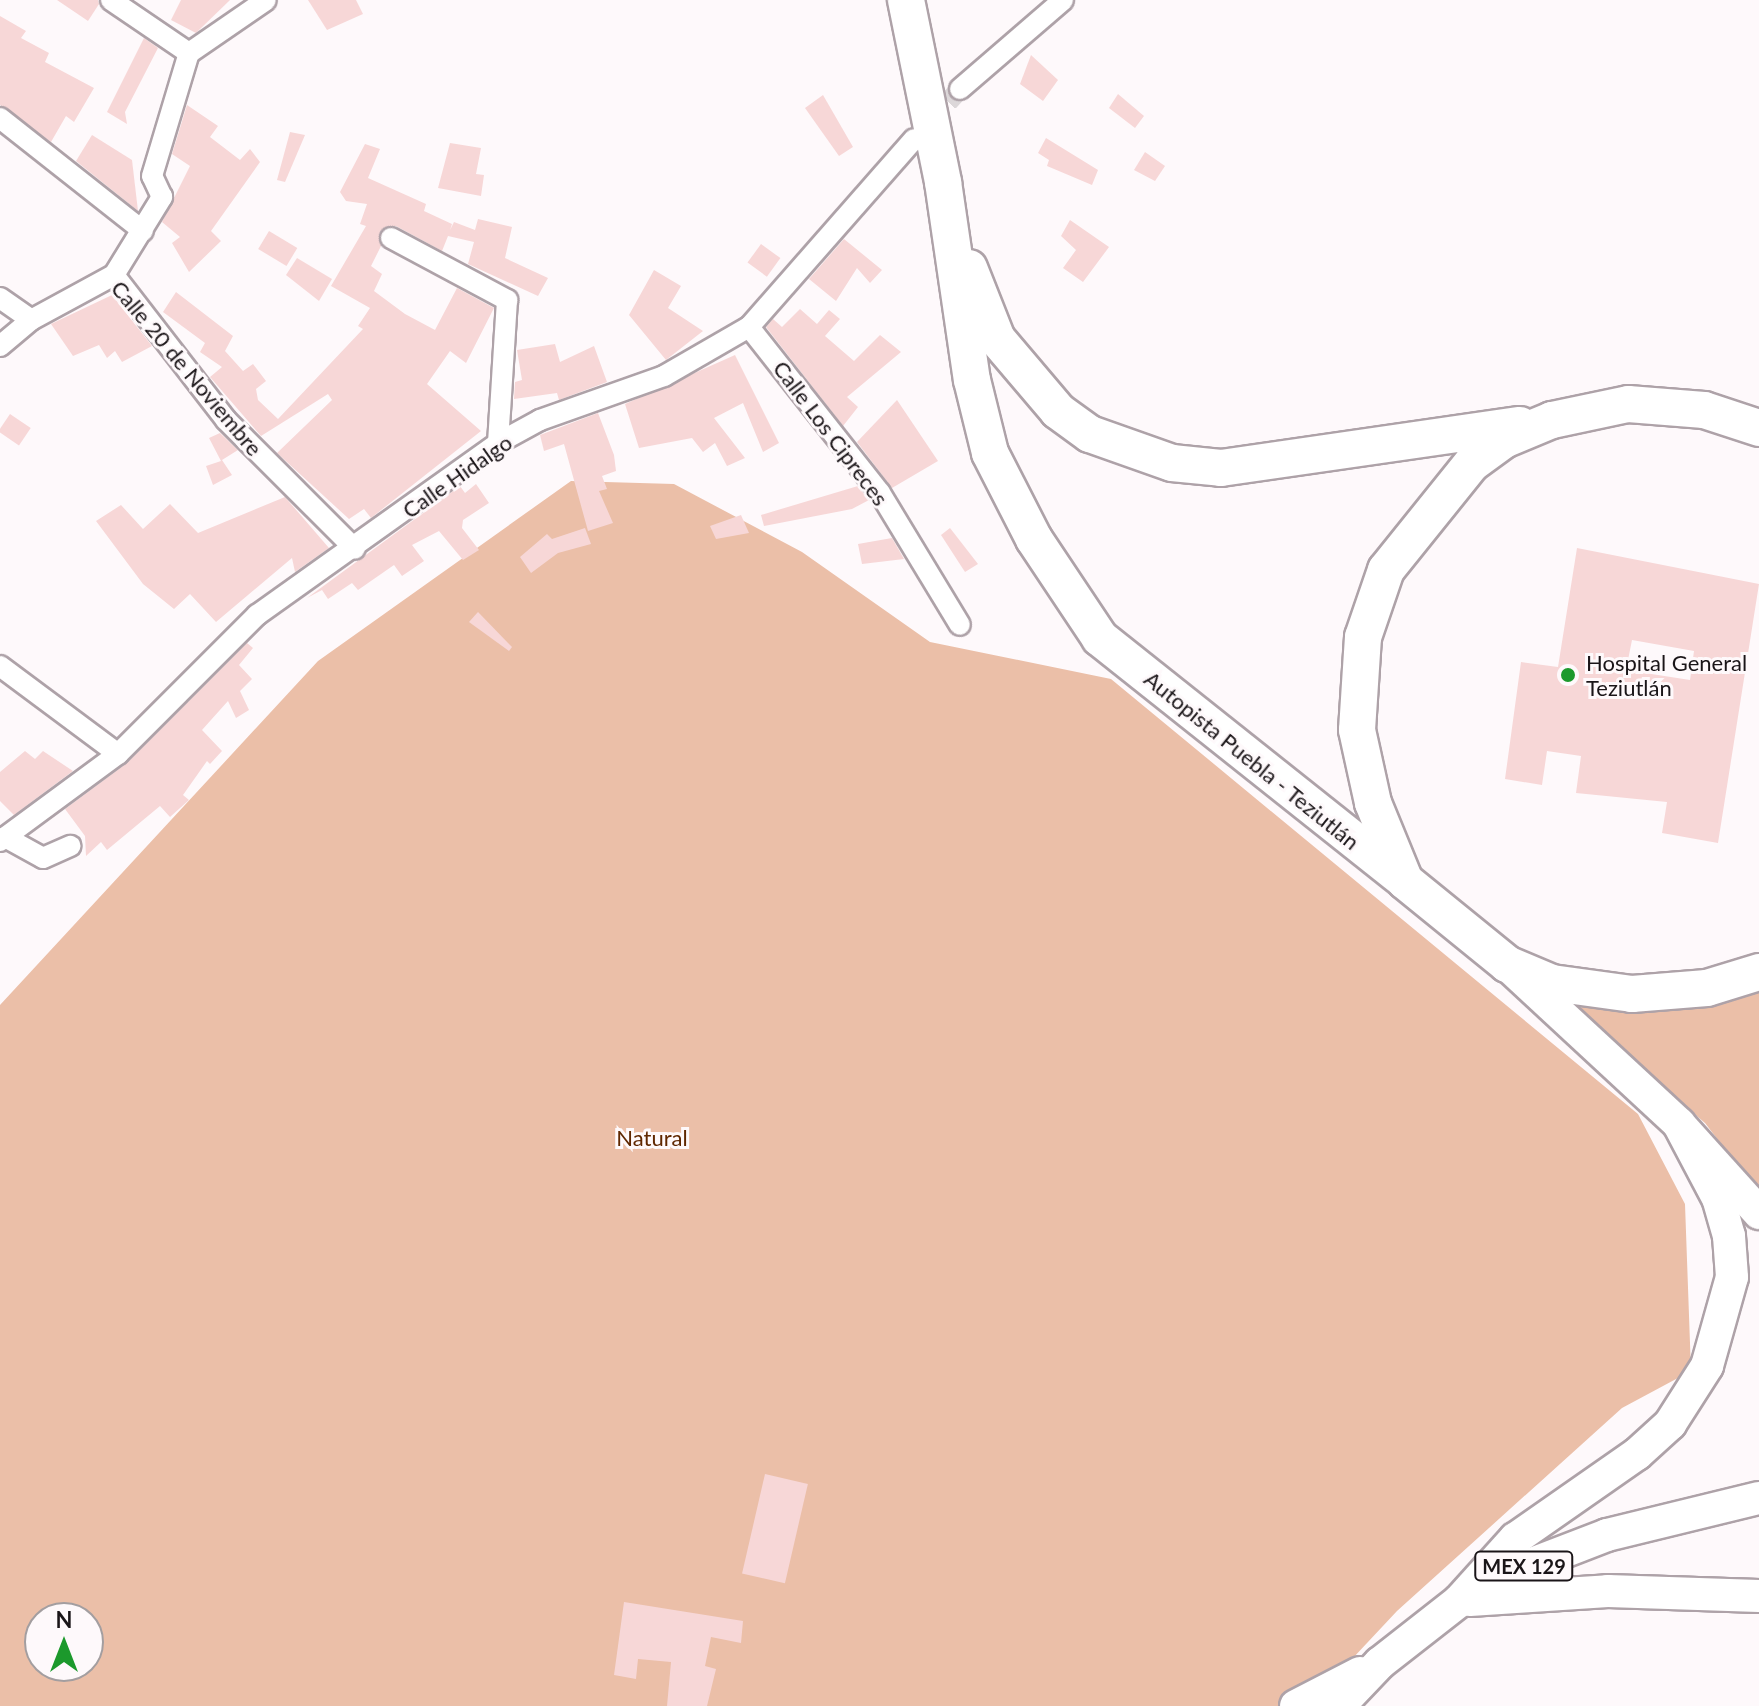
<!DOCTYPE html>
<meta charset="utf-8">
<style>
body{margin:0}
#map{position:relative;width:1759px;height:1706px;overflow:hidden;background:#fef9fb;font-family:Lato,sans-serif}
div>[style]{position:absolute}
[style*='--x']{left:calc(var(--x)*1px);top:calc(var(--y)*1px);width:calc(var(--w)*1px);rotate:calc(var(--a)*1deg)}
.green>*{inset:0;background:#ebbfa8}
.building>*{inset:0;background:#f7d7d7;transform-origin:0 0}
.street-tunnel>*{height:20px;margin-top:-10px;transform-origin:0;background:repeating-linear-gradient(90deg,#dcd7d9 0 20px,transparent 0 30px)}
.roads{filter:drop-shadow(2px 0 #aea2a8) drop-shadow(-2px 0 #aea2a8) drop-shadow(0 2px #aea2a8) drop-shadow(0 -2px #aea2a8)}
.street>*{height:20px;margin:-10px;padding:0 10px;transform-origin:10px;border-radius:10px;background:#fff}
.primary>*{height:32px;margin:-16px;padding:0 16px;transform-origin:16px;border-radius:16px;background:#fff}
.highway>*{height:36px;margin:-18px;padding:0 18px;transform-origin:18px;border-radius:18px;background:#fff}
.dots>*{width:22px;height:22px;translate:-50% -50%;box-sizing:border-box;border:4px solid #fef9fb;border-radius:50%}
span{translate:-50% -50%;white-space:nowrap;text-align:center;line-height:1.15;-webkit-text-stroke:6px #fef9fb;paint-order:stroke}
.shield-label span{padding:2px 6px;background:#fef9fb;border:2px solid;border-radius:6px;-webkit-text-stroke-width:0}
.shield-label{font-size:20px;color:#1a1518;font-weight:700}
.street-label{font-size:22px;color:#1a1518}
.poi-label{font-size:22px;color:#1a1518}
.left{translate:0 -50%;text-align:left}
.park-label{font-size:22px;color:#5f2700}
.north{position:absolute;left:24px;top:1602px;width:80px;height:80px;box-sizing:border-box;background:#fef9fb;border:2px solid #a39ea0;border-radius:50%;rotate:0deg;font-size:22px;font-weight:700;line-height:32px;text-align:center;color:#1a1518}
.north::after{content:'';display:block;margin:auto;width:28px;height:36px;background:#1c992c;clip-path:polygon(50% 0,100% 100%,50% 72%,0 100%)}
</style>
<div id="map">
<div class="green">
<i style="clip-path:polygon(evenodd,571px 481px,674px 484px,802px 552px,930px 642px,1111px 679px,1638px 1114px,1685px 1204px,1691px 1371px,1622px 1408px,1397px 1611px,1308px 1706px,0 1706px,0 1005px,318px 661px,571px 481px,40px 1618px,88px 1618px,88px 1666px,40px 1666px,40px 1618px)"></i>
<i style="clip-path:polygon(1759px 979px,1759px 1193px,1705px 1123px,1562px 1000px)"></i>
</div>
<div class="building">
<i style="clip-path:polygon(57px 0,98px 0,99px 4px,88px 21px)"></i>
<i style="clip-path:polygon(181px 0,230px 0,196px 33px,171px 20px)"></i>
<i style="clip-path:polygon(308px 0,356px 0,363px 14px,327px 30px)"></i>
<i style="clip-path:polygon(0 16px,26px 31px,21px 38px,49px 53px,45px 62px,94px 88px,74px 122px,66px 116px,51px 142px,0 105px)"></i>
<i style="clip-path:polygon(144px 38px,158px 48px,125px 112px,127px 124px,107px 112px)"></i>
<i style="clip-path:polygon(1031px 55px,1058px 80px,1043px 101px,1020px 84px)"></i>
<i style="clip-path:polygon(1118px 94px,1144px 116px,1135px 128px,1109px 108px)"></i>
<i style="clip-path:polygon(823px 95px,853px 147px,839px 156px,805px 108px)"></i>
<i style="clip-path:polygon(187px 105px,218px 126px,210px 137px,240px 160px,250px 149px,260px 162px,211px 231px,221px 241px,189px 272px,172px 243px,180px 237px,162px 222px,190px 166px,172px 154px)"></i>
<i style="clip-path:polygon(290px 132px,305px 135px,285px 182px,277px 180px)"></i>
<i style="clip-path:polygon(92px 135px,132px 160px,138px 211px,76px 161px)"></i>
<i style="clip-path:polygon(1046px 138px,1098px 170px,1092px 185px,1047px 166px,1049px 160px,1038px 153px)"></i>
<i style="clip-path:polygon(450px 143px,481px 148px,476px 174px,484px 175px,481px 196px,438px 188px)"></i>
<i style="clip-path:polygon(365px 144px,380px 149px,368px 178px,426px 204px,424px 211px,452px 224px,450px 230px,454px 222px,475px 230px,478px 219px,512px 227px,505px 258px,548px 278px,538px 296px,468px 264px,474px 242px,448px 236px,442px 251px,396px 226px,380px 231px,381px 246px,371px 266px,382px 274px,374px 291px,405px 314px,435px 330px,457px 288px,494px 308px,466px 363px,450px 351px,427px 384px,481px 431px,371px 518px,364px 509px,349px 519px,277px 453px,332px 400px,328px 394px,261px 436px,210px 377px,222px 367px,200px 352px,205px 343px,163px 312px,176px 292px,233px 336px,225px 351px,243px 371px,253px 364px,266px 381px,256px 389px,258px 400px,278px 419px,363px 329px,358px 326px,370px 308px,331px 286px,366px 226px,360px 224px,367px 204px,346px 201px,340px 192px)"></i>
<i style="clip-path:polygon(1145px 152px,1165px 166px,1155px 181px,1134px 170px)"></i>
<i style="clip-path:polygon(1070px 220px,1109px 247px,1083px 282px,1063px 268px,1076px 250px,1061px 236px)"></i>
<i style="left:269px;top:231px;width:33px;height:21px;rotate:31deg"></i>
<i style="clip-path:polygon(844px 239px,882px 270px,870px 283px,857px 268px,836px 301px,809px 279px)"></i>
<i style="left:761px;top:244px;width:24px;height:23px;rotate:36deg"></i>
<i style="clip-path:polygon(297px 258px,332px 279px,319px 301px,286px 275px)"></i>
<i style="clip-path:polygon(654px 270px,681px 286px,668px 308px,703px 331px,666px 360px,629px 315px)"></i>
<i style="clip-path:polygon(112px 295px,152px 346px,122px 362px,115px 351px,107px 358px,99px 345px,73px 356px,51px 324px)"></i>
<i style="clip-path:polygon(800px 309px,817px 324px,829px 310px,840px 319px,825px 336px,854px 361px,880px 335px,901px 352px,847px 397px,858px 407px,843px 426px,766px 327px,773px 319px,782px 327px)"></i>
<i style="clip-path:polygon(555px 344px,560px 362px,594px 346px,607px 382px,559px 400px,557px 393px,514px 399px,515px 382px,522px 380px,517px 350px)"></i>
<i style="clip-path:polygon(735px 355px,779px 443px,763px 452px,743px 403px,714px 418px,745px 458px,727px 466px,715px 443px,703px 452px,692px 438px,639px 448px,625px 404px)"></i>
<i style="clip-path:polygon(897px 400px,938px 461px,892px 488px,857px 442px)"></i>
<i style="clip-path:polygon(598px 413px,614px 455px,616px 471px,602px 476px,607px 489px,599px 491px,613px 523px,588px 531px,564px 444px,544px 451px,540px 435px)"></i>
<i style="left:10px;top:414px;width:25px;height:21px;rotate:34deg"></i>
<i style="clip-path:polygon(220px 433px,238px 450px,222px 460px,232px 475px,213px 485px,206px 466px,221px 461px,209px 438px)"></i>
<i style="clip-path:polygon(476px 484px,489px 503px,463px 520px,462px 528px,479px 550px,463px 560px,439px 531px,412px 545px,424px 561px,402px 576px,394px 565px,358px 590px,352px 583px,328px 599px,322px 590px,307px 598px,460px 486px,465px 493px)"></i>
<i style="clip-path:polygon(858px 486px,869px 500px,852px 509px,764px 526px,761px 515px)"></i>
<i style="clip-path:polygon(285px 497px,329px 548px,295px 572px,292px 558px,216px 622px,190px 594px,174px 609px,143px 584px,96px 521px,121px 505px,143px 529px,170px 504px,198px 533px)"></i>
<i style="clip-path:polygon(741px 515px,749px 533px,716px 539px,710px 526px)"></i>
<i style="clip-path:polygon(585px 528px,591px 544px,558px 553px,531px 573px,520px 557px,547px 534px,552px 539px)"></i>
<i style="clip-path:polygon(950px 528px,978px 564px,965px 572px,941px 535px)"></i>
<i style="clip-path:polygon(892px 538px,904px 559px,862px 564px,858px 544px)"></i>
<i style="clip-path:polygon(evenodd,1577px 548px,1759px 584px,1718px 843px,1662px 833px,1667px 802px,1576px 793px,1581px 756px,1547px 751px,1542px 785px,1505px 779px,1521px 662px,1558px 667px,1577px 548px,1632px 640px,1694px 651px,1690px 680px,1626px 670px,1632px 640px)"></i>
<i style="clip-path:polygon(478px 612px,512px 647px,509px 651px,469px 622px)"></i>
<i style="clip-path:polygon(247px 643px,253px 648px,239px 665px,252px 679px,240px 691px,249px 710px,236px 718px,228px 701px,202px 730px,222px 751px,210px 764px,207px 761px,183px 795px,189px 800px,170px 817px,160px 806px,107px 850px,101px 842px,86px 856px,85px 836px,65px 809px,127px 763px)"></i>
<i style="clip-path:polygon(25px 751px,35px 759px,43px 751px,73px 771px,14px 815px,0 801px,0 772px)"></i>
<i style="left:765px;top:1474px;width:44px;height:102px;rotate:13deg"></i>
<i style="clip-path:polygon(624px 1602px,743px 1621px,741px 1643px,711px 1637px,705px 1666px,716px 1669px,707px 1706px,667px 1706px,671px 1662px,638px 1659px,636px 1679px,614px 1675px)"></i>
</div>
<div class="street-tunnel">
<i style="--x:928;--y:124;--w:47;--a:-47.6"></i>
</div>
<div class="roads">
<div class="street">
<i style="--x:111;--y:0;--w:94;--a:34.2"></i>
<i style="--x:960;--y:89;--w:136;--a:-40.8"></i>
<i style="--x:0;--y:118;--w:182;--a:38.3"></i>
<i style="--x:391;--y:238;--w:132;--a:28.1"></i>
<i style="--x:507;--y:300;--w:143;--a:93.6"></i>
<i style="--x:114;--y:275;--w:183;--a:52.3"></i>
<i style="--x:226;--y:420;--w:182;--a:45"></i>
<i style="--x:0;--y:298;--w:38;--a:35"></i>
<i style="--x:749;--y:327;--w:211;--a:51.7"></i>
<i style="--x:880;--y:493;--w:154;--a:58.8"></i>
<i style="--x:0;--y:346;--w:40;--a:-40"></i>
<i style="--x:31;--y:320;--w:94;--a:-28.5"></i>
<i style="--x:114;--y:275;--w:92;--a:-58.4"></i>
<i style="--x:162;--y:197;--w:23;--a:-115"></i>
<i style="--x:152;--y:176;--w:128;--a:-73.3"></i>
<i style="--x:189;--y:53;--w:93;--a:-34.5"></i>
<i style="--x:0;--y:666;--w:147;--a:36.7"></i>
<i style="--x:5;--y:837;--w:43;--a:28.9"></i>
<i style="--x:43;--y:858;--w:30;--a:-24"></i>
<i style="--x:0;--y:841;--w:147;--a:-36.4"></i>
<i style="--x:118;--y:754;--w:197;--a:-45"></i>
<i style="--x:257;--y:615;--w:296;--a:-35.5"></i>
<i style="--x:498;--y:443;--w:48;--a:-28.7"></i>
<i style="--x:540;--y:420;--w:132;--a:-19.5"></i>
<i style="--x:664;--y:376;--w:98;--a:-30"></i>
<i style="--x:749;--y:327;--w:250;--a:-48.7"></i>
</div>
<div class="primary">
<i style="--x:1514;--y:971;--w:225;--a:42.8"></i>
<i style="--x:1679;--y:1124;--w:120;--a:48"></i>
<i style="--x:1470;--y:1600;--w:138;--a:-3.7"></i>
<i style="--x:1608;--y:1591;--w:151;--a:1.9"></i>
<i style="--x:1459;--y:1601;--w:84;--a:-47.9"></i>
<i style="--x:1515;--y:1539;--w:149;--a:-34.9"></i>
<i style="--x:1637;--y:1454;--w:45;--a:-42.3"></i>
<i style="--x:1670;--y:1424;--w:69;--a:-57.5"></i>
<i style="--x:1707;--y:1366;--w:92;--a:-74.3"></i>
<i style="--x:1732;--y:1277;--w:41;--a:-94.2"></i>
<i style="--x:1729;--y:1236;--w:37;--a:-106"></i>
<i style="--x:1719;--y:1200;--w:86;--a:-117.8"></i>
<i style="--x:1296;--y:1706;--w:72;--a:-27.3"></i>
<i style="--x:1339;--y:1706;--w:59;--a:-46.4"></i>
<i style="--x:1380;--y:1663;--w:100;--a:-38.1"></i>
<i style="--x:1459;--y:1601;--w:54;--a:-29.9"></i>
<i style="--x:1506;--y:1574;--w:108;--a:-21.1"></i>
<i style="--x:1607;--y:1535;--w:156;--a:-13.7"></i>
</div>
<div class="highway">
<i style="--x:906;--y:0;--w:186;--a:78.5"></i>
<i style="--x:943;--y:182;--w:200;--a:81.7"></i>
<i style="--x:972;--y:380;--w:75;--a:76.1"></i>
<i style="--x:990;--y:453;--w:97;--a:62.9"></i>
<i style="--x:1034;--y:539;--w:119;--a:56.3"></i>
<i style="--x:1100;--y:638;--w:382;--a:38.5"></i>
<i style="--x:969;--y:268;--w:76;--a:68.5"></i>
<i style="--x:997;--y:339;--w:94;--a:49.7"></i>
<i style="--x:1058;--y:411;--w:39;--a:36"></i>
<i style="--x:1090;--y:434;--w:87;--a:19.5"></i>
<i style="--x:1172;--y:463;--w:49;--a:5.8"></i>
<i style="--x:1221;--y:468;--w:302;--a:-8.2"></i>
<i style="--x:1759;--y:428;--w:58;--a:-161.9"></i>
<i style="--x:1704;--y:410;--w:76;--a:-175.5"></i>
<i style="--x:1628;--y:404;--w:78;--a:168.1"></i>
<i style="--x:1552;--y:420;--w:52;--a:157.4"></i>
<i style="--x:1504;--y:440;--w:39;--a:144"></i>
<i style="--x:1472;--y:463;--w:137;--a:128.8"></i>
<i style="--x:1386;--y:570;--w:71;--a:108.9"></i>
<i style="--x:1363;--y:637;--w:93;--a:93.7"></i>
<i style="--x:1357;--y:730;--w:75;--a:77.6"></i>
<i style="--x:1373;--y:803;--w:84;--a:67.7"></i>
<i style="--x:1405;--y:881;--w:132;--a:39.1"></i>
<i style="--x:1507;--y:964;--w:49;--a:22.9"></i>
<i style="--x:1552;--y:983;--w:81;--a:7.8"></i>
<i style="--x:1632;--y:994;--w:75;--a:-4.6"></i>
<i style="--x:1707;--y:988;--w:54;--a:-17.1"></i>
</div>
</div>
<div class="dots">
<i style="left:1568px;top:675px;background:#1c992c"></i>
</div>
<div class="shield-label">
<span style="left:1524px;top:1566px">MEX 129</span>
</div>
<div class="street-label">
<span style="left:187px;top:368px;rotate:50deg">Calle 20 de Noviembre</span>
<span style="left:831px;top:433px;rotate:53deg">Calle Los Cipreces</span>
<span style="left:457px;top:476px;rotate:-35deg">Calle Hidalgo</span>
<span style="left:1252px;top:760px;rotate:39deg">Autopista Puebla - Teziutlán</span>
</div>
<div class="poi-label">
<span class="left" style="left:1586px;top:675px">Hospital General<br>Teziutlán</span>
</div>
<div class="park-label">
<span style="left:652px;top:1138px">Natural</span>
</div>
<div class="north">N</div>
</div>
